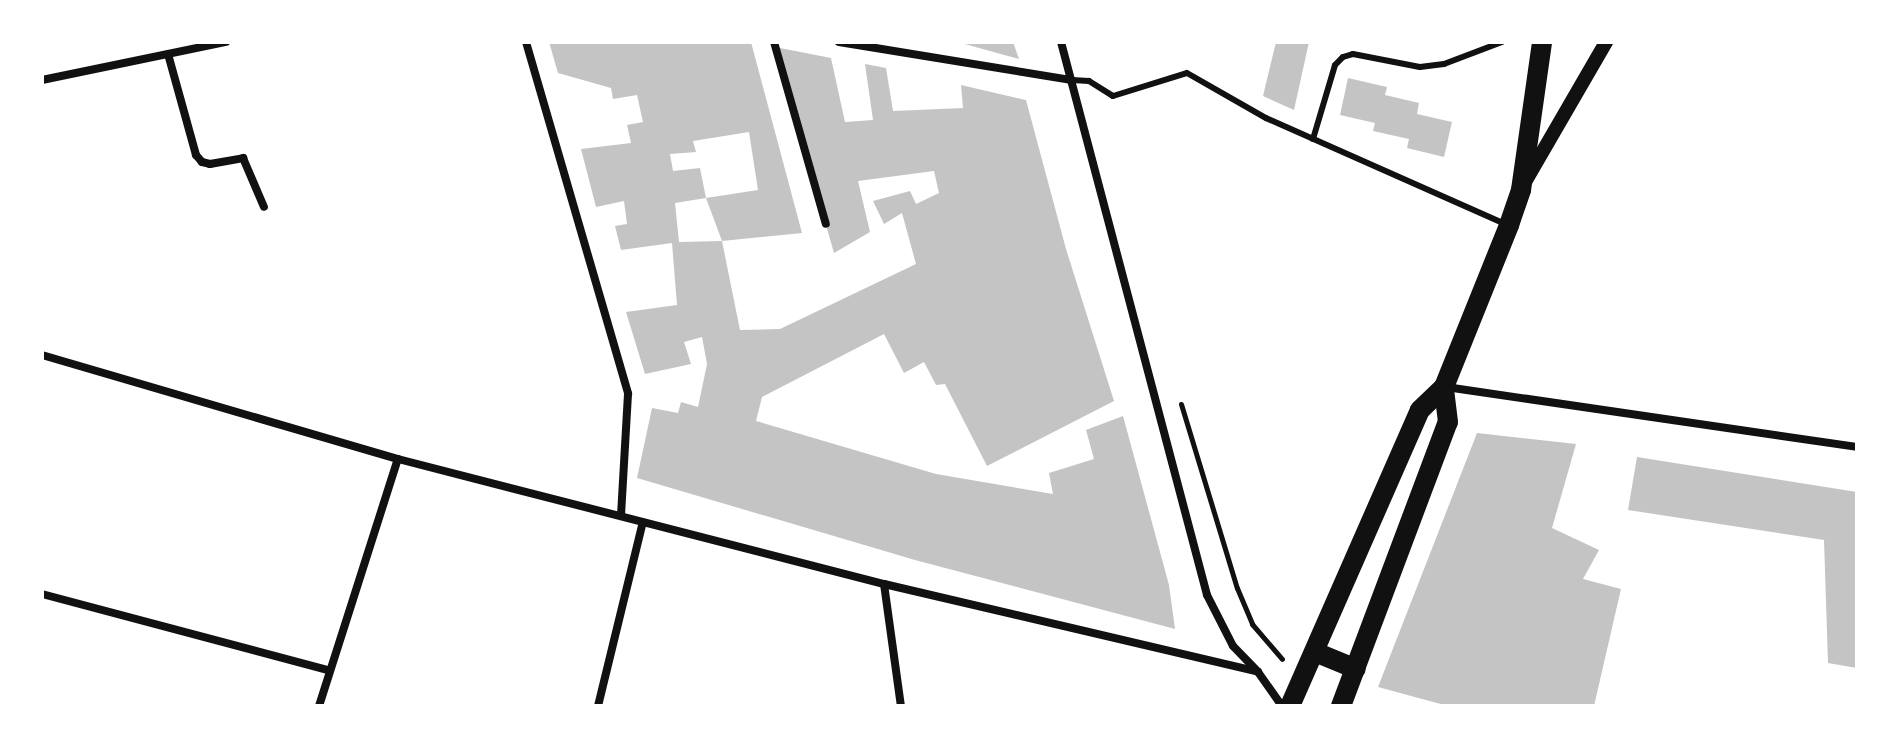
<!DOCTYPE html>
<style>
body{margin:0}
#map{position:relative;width:1899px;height:748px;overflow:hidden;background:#fff;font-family:Mulish,sans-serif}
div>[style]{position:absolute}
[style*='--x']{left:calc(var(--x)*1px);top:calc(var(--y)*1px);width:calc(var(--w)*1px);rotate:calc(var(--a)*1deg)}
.building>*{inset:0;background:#c4c4c4}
.path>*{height:5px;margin:-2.5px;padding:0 2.5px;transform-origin:2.5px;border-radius:2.5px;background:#111}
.service>*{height:6px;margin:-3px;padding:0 3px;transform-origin:3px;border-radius:3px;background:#111}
.minor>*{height:8px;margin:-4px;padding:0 4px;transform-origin:4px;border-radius:4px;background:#111}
.tertiary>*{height:14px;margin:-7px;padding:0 7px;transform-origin:7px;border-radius:7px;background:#111}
.primary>*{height:20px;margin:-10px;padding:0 10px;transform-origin:10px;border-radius:10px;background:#111}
span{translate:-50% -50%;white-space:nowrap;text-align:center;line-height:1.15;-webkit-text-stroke:6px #fff;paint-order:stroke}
.frame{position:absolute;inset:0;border:44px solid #fff;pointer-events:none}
</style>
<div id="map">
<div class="building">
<i style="clip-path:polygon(549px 42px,751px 42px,802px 233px,722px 241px,706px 198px,758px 190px,749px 132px,693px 141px,696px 152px,670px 154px,673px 171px,700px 168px,706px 198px,675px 203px,679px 242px,722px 241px,740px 330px,780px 329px,916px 264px,902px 213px,884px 224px,873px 201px,910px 191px,916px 204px,939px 193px,934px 171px,858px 181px,870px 232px,834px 253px,775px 47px,831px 58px,845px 122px,873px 120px,865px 64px,886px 68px,893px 111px,963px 108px,961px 85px,1026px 100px,1066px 249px,1114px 401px,987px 466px,945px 384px,936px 385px,924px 362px,904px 373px,884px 334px,762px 397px,756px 421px,936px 474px,1053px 494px,1049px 473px,1094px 459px,1086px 430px,1123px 416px,1169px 585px,1175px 629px,915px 560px,637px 478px,652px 408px,678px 413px,681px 402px,698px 407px,707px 364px,702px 337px,684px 342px,691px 364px,645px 374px,626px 312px,677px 305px,672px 243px,621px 250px,615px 226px,627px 224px,624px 201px,596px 207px,581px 149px,631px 143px,627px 125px,643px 122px,637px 95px,613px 99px,611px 88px,558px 73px)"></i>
<i style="clip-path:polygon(961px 42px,1013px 42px,1019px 59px,961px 43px)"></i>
<i style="clip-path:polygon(1276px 42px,1309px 42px,1294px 110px,1263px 96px)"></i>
<i style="clip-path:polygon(1348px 78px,1387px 87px,1385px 95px,1419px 103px,1417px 114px,1452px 122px,1444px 157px,1407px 148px,1409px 139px,1373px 131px,1375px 123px,1340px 115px)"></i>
<i style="clip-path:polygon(1477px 433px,1576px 444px,1552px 528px,1599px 550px,1583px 579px,1621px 589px,1594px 706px,1448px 706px,1378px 687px)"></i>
<i style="clip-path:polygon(1637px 457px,1857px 492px,1857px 668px,1828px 663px,1824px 540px,1628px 510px)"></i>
</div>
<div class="path">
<i style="--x:1181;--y:404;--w:192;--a:73.1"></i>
<i style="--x:1237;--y:588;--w:39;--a:67"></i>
<i style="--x:1252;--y:624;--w:46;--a:49.4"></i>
</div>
<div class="service">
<i style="--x:1072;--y:80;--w:17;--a:3"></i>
<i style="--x:1089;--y:81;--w:28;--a:32"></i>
<i style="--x:1113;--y:96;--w:77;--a:-17.3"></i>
<i style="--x:1187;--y:73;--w:91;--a:29.7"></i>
<i style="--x:1266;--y:118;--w:261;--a:23.9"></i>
<i style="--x:1313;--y:139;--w:77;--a:-73.4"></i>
<i style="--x:1335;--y:65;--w:11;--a:-45"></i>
<i style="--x:1343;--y:57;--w:10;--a:-17"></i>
<i style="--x:1353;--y:54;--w:68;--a:11"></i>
<i style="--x:1420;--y:67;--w:24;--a:-7"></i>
<i style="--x:1444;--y:64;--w:62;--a:-20.8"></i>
</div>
<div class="minor">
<i style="--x:526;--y:42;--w:366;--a:73.8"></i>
<i style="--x:628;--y:394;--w:121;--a:93.3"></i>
<i style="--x:774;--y:42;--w:189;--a:74.1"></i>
<i style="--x:839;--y:42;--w:236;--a:9.3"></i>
<i style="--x:1061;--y:42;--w:572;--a:75.21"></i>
<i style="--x:1207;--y:595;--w:57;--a:63"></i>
<i style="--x:1233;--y:646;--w:36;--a:46"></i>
<i style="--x:1258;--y:672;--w:42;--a:54.8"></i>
<i style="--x:168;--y:54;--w:105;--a:74.5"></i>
<i style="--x:196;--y:155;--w:9;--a:49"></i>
<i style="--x:202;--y:162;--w:8;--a:14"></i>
<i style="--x:210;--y:164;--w:34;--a:-10"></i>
<i style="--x:243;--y:158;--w:53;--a:66.8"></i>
<i style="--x:42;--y:80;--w:188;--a:-11.7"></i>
<i style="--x:42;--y:355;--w:371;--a:16.3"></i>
<i style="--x:398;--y:459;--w:502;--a:14.42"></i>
<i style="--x:884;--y:584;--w:384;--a:13.2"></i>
<i style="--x:1446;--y:387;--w:415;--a:8.3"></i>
<i style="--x:884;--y:584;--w:123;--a:82.1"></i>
<i style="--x:42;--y:594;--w:296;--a:14.9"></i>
<i style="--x:319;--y:706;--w:259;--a:-72.3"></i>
<i style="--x:598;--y:706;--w:189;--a:-76.3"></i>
</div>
<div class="tertiary">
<i style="--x:1525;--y:182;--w:162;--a:-59.9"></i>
</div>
<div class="primary">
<i style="--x:1315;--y:652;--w:44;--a:22.5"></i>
<i style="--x:1290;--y:706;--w:323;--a:-66.3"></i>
<i style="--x:1420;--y:410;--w:33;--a:-44"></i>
<i style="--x:1444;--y:387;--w:175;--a:-68.1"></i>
<i style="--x:1509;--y:225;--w:37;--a:-71"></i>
<i style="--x:1521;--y:190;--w:149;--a:-81.9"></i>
<i style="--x:1341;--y:706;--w:303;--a:-69.4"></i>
<i style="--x:1448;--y:422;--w:35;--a:-97"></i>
</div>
<div class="frame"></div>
</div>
